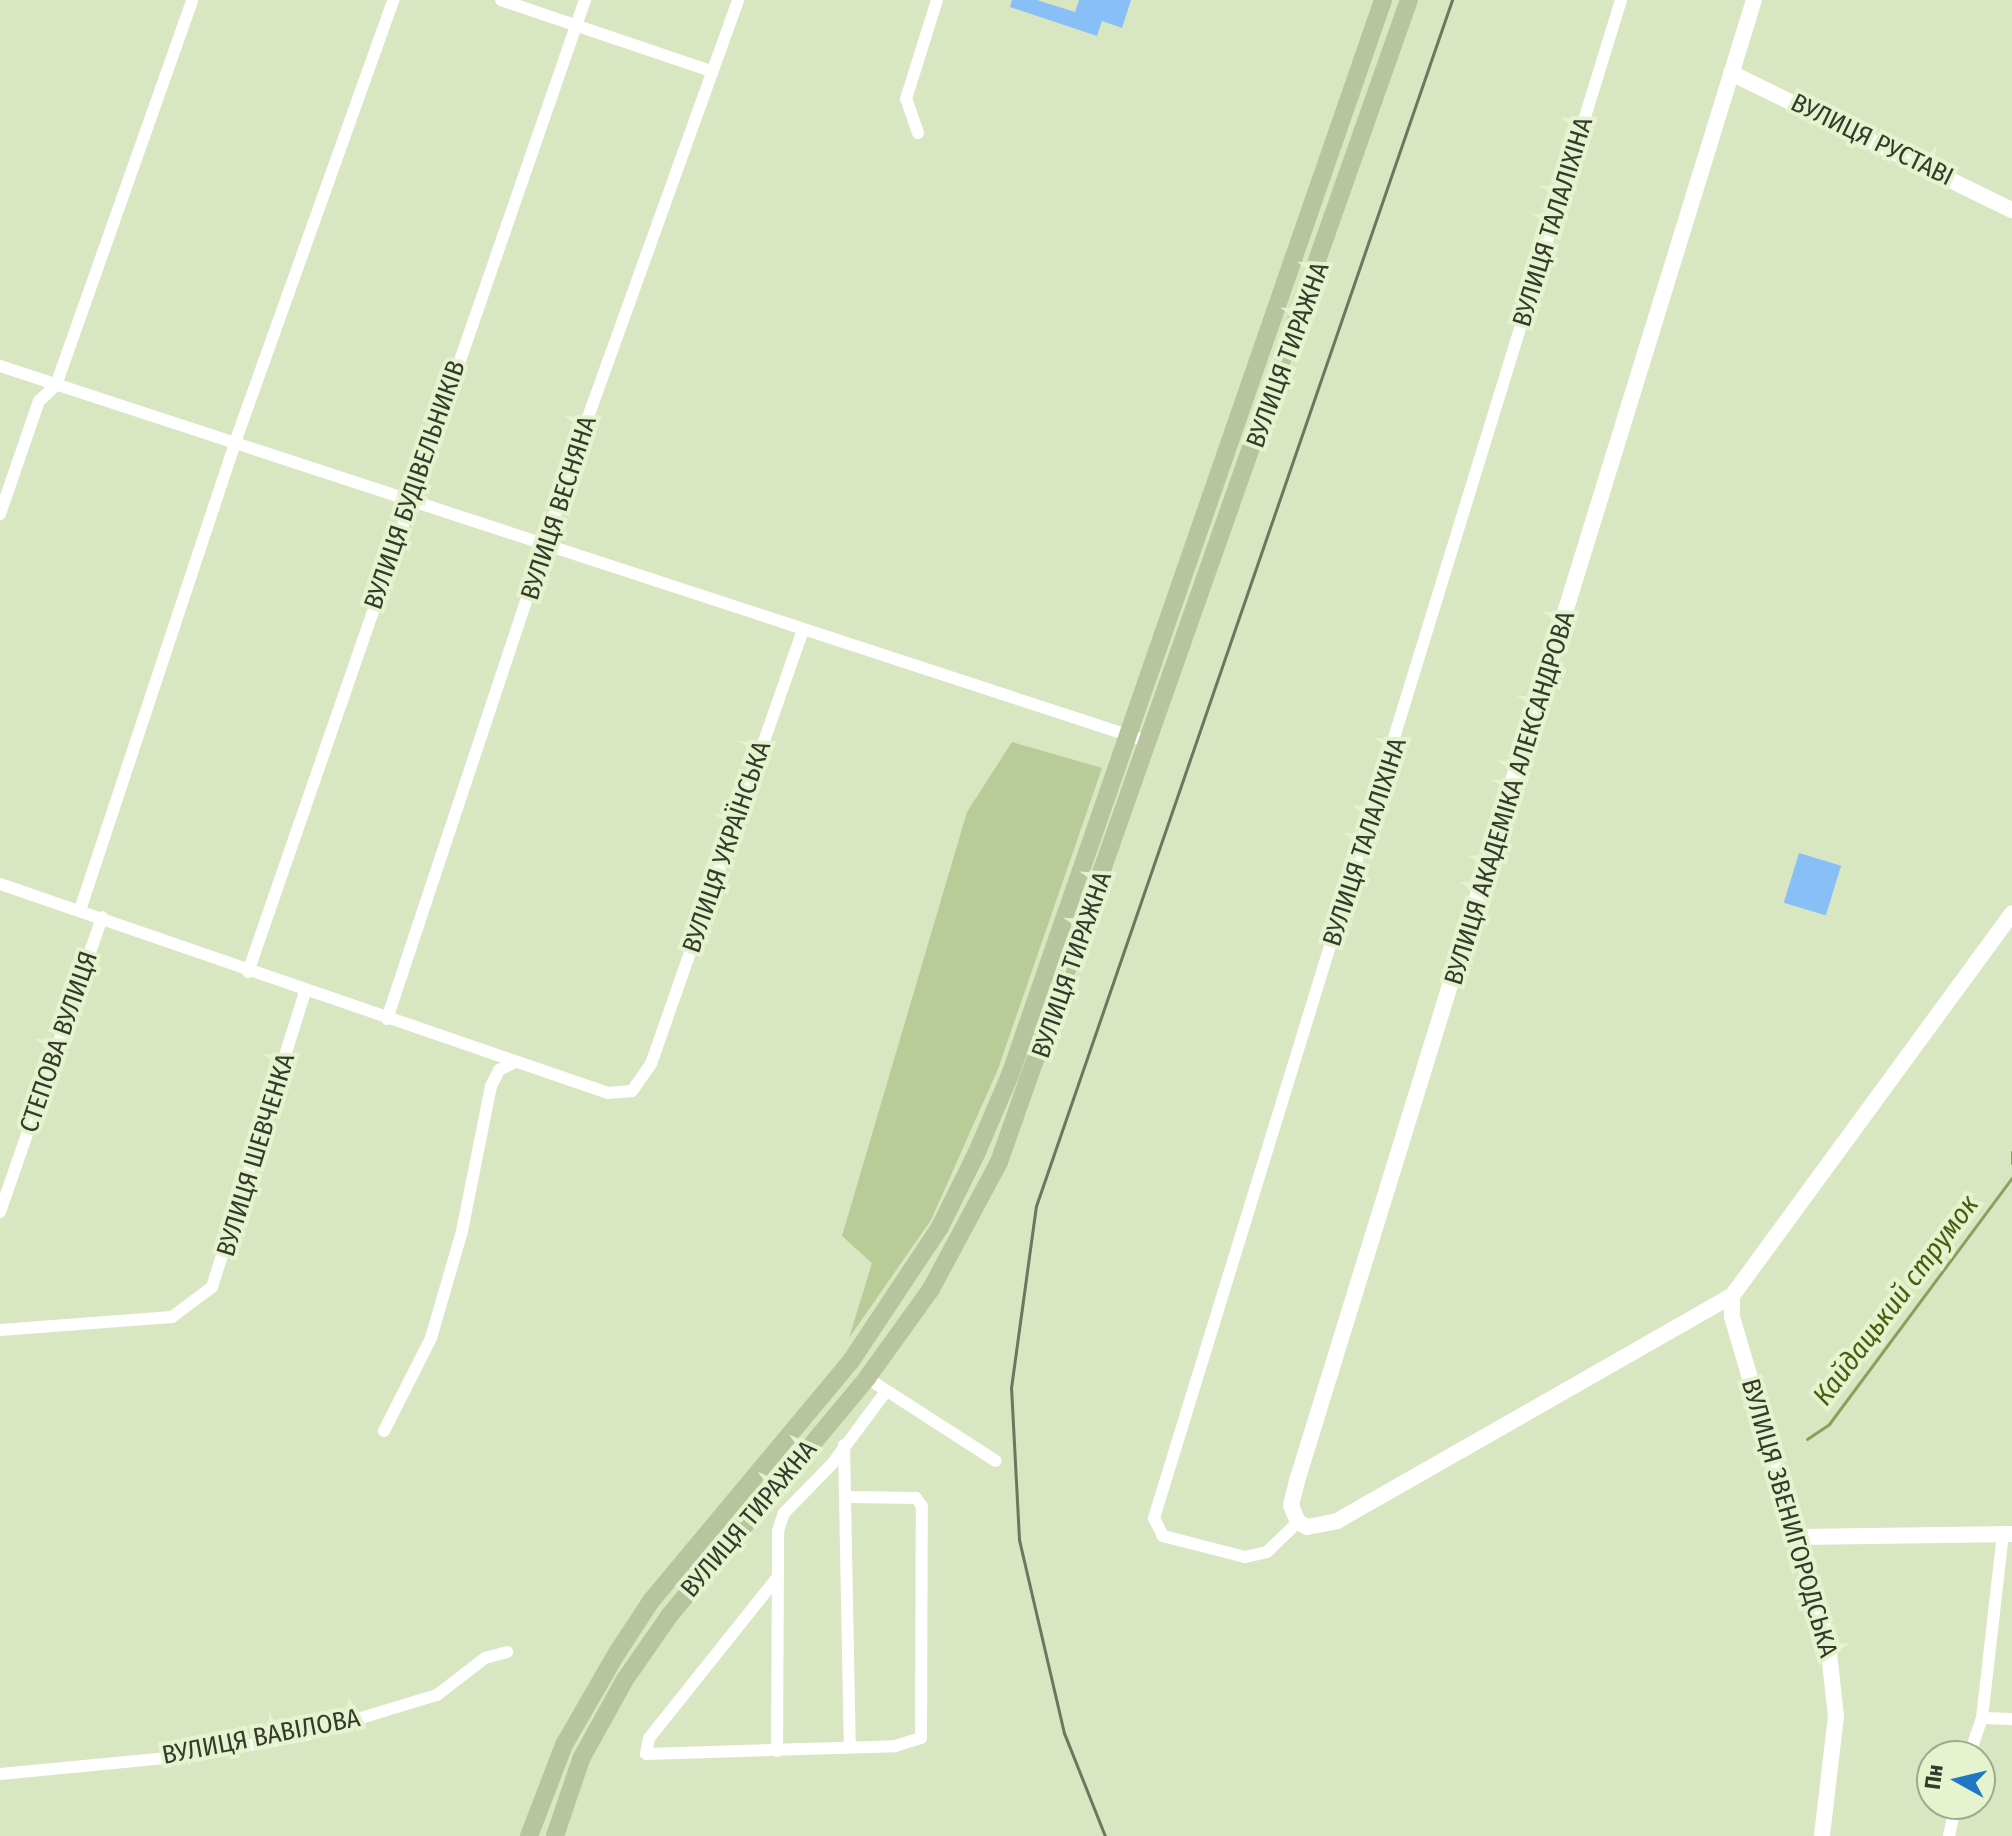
<!DOCTYPE html>
<meta charset="utf-8">
<style>
body{margin:0}
#map{position:relative;width:2012px;height:1836px;overflow:hidden;background:#d9e6c2;font-family:"Fira Sans Condensed",sans-serif}
div>[style]{position:absolute}
[style*='--x']{left:calc(var(--x)*1px);top:calc(var(--y)*1px);width:calc(var(--w)*1px);rotate:calc(var(--a)*1deg)}
.green>*{inset:0;background:#b9cb97}
.stream>*{height:3px;margin:-1.5px;padding:0 1.5px;transform-origin:1.5px;border-radius:1.5px;background:#8aa15b}
.building>*{inset:0;background:#89bff7;transform-origin:0 0}
.street>*{height:12px;margin:-6px;padding:0 6px;transform-origin:6px;border-radius:6px;background:#fff}
.secondary>*{height:16px;margin:-8px;padding:0 8px;transform-origin:8px;border-radius:8px;background:#fff}
.primary>*{height:18px;margin:-9px;padding:0 9px;transform-origin:9px;border-radius:9px;background:#b8c49d}
.rail>*{height:3px;margin:-1.5px;padding:0 1.5px;transform-origin:1.5px;border-radius:1.5px;background:#6d765f}
span{translate:-50% -50%;white-space:nowrap;text-align:center;line-height:1.15;-webkit-text-stroke:8px #e6f3cf;paint-order:stroke}
.street-label{font-size:26px;color:#353b2c}
.water-label{font-size:28px;color:#4a5e10;font-style:italic}
.north{position:absolute;left:1916px;top:1740px;width:80px;height:80px;box-sizing:border-box;background:#e6f3cf;border:2px solid #9fa98e;border-radius:50%;rotate:278deg;font-size:22px;font-weight:700;line-height:32px;text-align:center;color:#353b2c}
.north::after{content:'';display:block;margin:auto;width:28px;height:36px;background:#2078c5;clip-path:polygon(50% 0,100% 100%,50% 72%,0 100%)}
</style>
<div id="map">
<div class="green">
<i style="clip-path:polygon(1012px 742px,1102px 768px,998px 1069px,931px 1220px,849px 1338px,872px 1263px,842px 1236px,967px 812px)"></i>
</div>
<div class="stream">
<i style="--x:2012;--y:1152;--w:11;--a:90"></i>
<i style="--x:1807;--y:1439;--w:27;--a:-34"></i>
<i style="--x:1829;--y:1424;--w:307;--a:-53.4"></i>
</div>
<div class="building">
<i style="clip-path:polygon(1012px 0,1037px 0,1075px 12px,1079px 0,1131px 0,1122px 28px,1102px 21px,1097px 36px,1010px 7px)"></i>
<i style="left:1799px;top:853px;width:44px;height:52px;rotate:17deg"></i>
</div>
<div class="street">
<i style="--x:501;--y:0;--w:222;--a:18.7"></i>
<i style="--x:918;--y:133;--w:36;--a:-109"></i>
<i style="--x:906;--y:99;--w:104;--a:-72.6"></i>
<i style="--x:0;--y:366;--w:1209;--a:18.12"></i>
<i style="--x:0;--y:514;--w:120;--a:-71"></i>
<i style="--x:39;--y:401;--w:23;--a:-43"></i>
<i style="--x:56;--y:385;--w:408;--a:-70.5"></i>
<i style="--x:0;--y:884;--w:643;--a:18.97"></i>
<i style="--x:608;--y:1093;--w:24;--a:-5"></i>
<i style="--x:632;--y:1091;--w:33;--a:-55"></i>
<i style="--x:651;--y:1064;--w:460;--a:-70.7"></i>
<i style="--x:80;--y:910;--w:502;--a:-71.64"></i>
<i style="--x:238;--y:434;--w:461;--a:-70.3"></i>
<i style="--x:248;--y:972;--w:1029;--a:-70.88"></i>
<i style="--x:387;--y:1019;--w:605;--a:-71.6"></i>
<i style="--x:578;--y:445;--w:473;--a:-70.2"></i>
<i style="--x:0;--y:1212;--w:312;--a:-70.9"></i>
<i style="--x:0;--y:1330;--w:172;--a:-4.3"></i>
<i style="--x:172;--y:1317;--w:50;--a:-36.9"></i>
<i style="--x:212;--y:1287;--w:309;--a:-72.5"></i>
<i style="--x:867;--y:1378;--w:153;--a:32.8"></i>
<i style="--x:384;--y:1431;--w:104;--a:-63.2"></i>
<i style="--x:431;--y:1338;--w:111;--a:-73.8"></i>
<i style="--x:462;--y:1231;--w:148;--a:-78.7"></i>
<i style="--x:491;--y:1086;--w:18;--a:-63"></i>
<i style="--x:499;--y:1070;--w:18;--a:-27"></i>
<i style="--x:844;--y:1445;--w:302;--a:88.9"></i>
<i style="--x:1298;--y:1522;--w:43;--a:135.9"></i>
<i style="--x:1267;--y:1552;--w:23;--a:167"></i>
<i style="--x:1245;--y:1557;--w:85;--a:-165.6"></i>
<i style="--x:1163;--y:1536;--w:20;--a:-117"></i>
<i style="--x:1154;--y:1518;--w:1588;--a:-72.9"></i>
<i style="--x:776;--y:1579;--w:203;--a:128.6"></i>
<i style="--x:649;--y:1738;--w:16;--a:101"></i>
<i style="--x:646;--y:1754;--w:249;--a:-1.8"></i>
<i style="--x:895;--y:1746;--w:27;--a:-17"></i>
<i style="--x:921;--y:1738;--w:232;--a:-89.8"></i>
<i style="--x:922;--y:1506;--w:10;--a:-127"></i>
<i style="--x:916;--y:1498;--w:66;--a:-179.1"></i>
<i style="--x:1982;--y:1718;--w:30;--a:2"></i>
<i style="--x:777;--y:1751;--w:220;--a:-89.7"></i>
<i style="--x:778;--y:1531;--w:19;--a:-72"></i>
<i style="--x:784;--y:1513;--w:69;--a:-45.6"></i>
<i style="--x:832;--y:1464;--w:87;--a:-53.4"></i>
<i style="--x:1969;--y:1756;--w:40;--a:-71.1"></i>
<i style="--x:1982;--y:1718;--w:186;--a:-83.5"></i>
<i style="--x:0;--y:1774;--w:197;--a:-5.5"></i>
<i style="--x:196;--y:1755;--w:111;--a:-10.4"></i>
<i style="--x:305;--y:1735;--w:138;--a:-16.9"></i>
<i style="--x:437;--y:1695;--w:61;--a:-37.6"></i>
<i style="--x:485;--y:1658;--w:23;--a:-15"></i>
<i style="--x:1949;--y:1836;--w:33;--a:-78"></i>
</div>
<div class="secondary">
<i style="--x:1754;--y:0;--w:1550;--a:107.15"></i>
<i style="--x:1297;--y:1481;--w:25;--a:104"></i>
<i style="--x:1291;--y:1505;--w:18;--a:68"></i>
<i style="--x:1298;--y:1522;--w:10;--a:29"></i>
<i style="--x:1307;--y:1527;--w:31;--a:-11"></i>
<i style="--x:1337;--y:1521;--w:455;--a:-29.7"></i>
<i style="--x:1732;--y:1296;--w:474;--a:-53.8"></i>
<i style="--x:1731;--y:73;--w:313;--a:26"></i>
<i style="--x:1732;--y:1296;--w:21;--a:90"></i>
<i style="--x:1732;--y:1317;--w:341;--a:73.6"></i>
<i style="--x:1828;--y:1644;--w:72;--a:83.7"></i>
<i style="--x:1836;--y:1716;--w:121;--a:96.7"></i>
<i style="--x:1800;--y:1537;--w:212;--a:-0.8"></i>
</div>
<div class="primary">
<i style="--x:529;--y:1836;--w:97;--a:-69"></i>
<i style="--x:564;--y:1745;--w:106;--a:-60.1"></i>
<i style="--x:617;--y:1653;--w:62;--a:-56.8"></i>
<i style="--x:651;--y:1601;--w:312;--a:-50.2"></i>
<i style="--x:851;--y:1361;--w:161;--a:-56.4"></i>
<i style="--x:940;--y:1227;--w:84;--a:-63.7"></i>
<i style="--x:977;--y:1152;--w:84;--a:-66.8"></i>
<i style="--x:1010;--y:1075;--w:1138;--a:-70.86"></i>
<i style="--x:555;--y:1836;--w:81;--a:-71.3"></i>
<i style="--x:581;--y:1759;--w:89;--a:-61.1"></i>
<i style="--x:624;--y:1681;--w:79;--a:-55.3"></i>
<i style="--x:669;--y:1616;--w:310;--a:-50.2"></i>
<i style="--x:867;--y:1378;--w:110;--a:-54.3"></i>
<i style="--x:931;--y:1289;--w:144;--a:-61.8"></i>
<i style="--x:999;--y:1162;--w:1232;--a:-70.57"></i>
</div>
<div class="rail">
<i style="--x:1105;--y:1836;--w:111;--a:-111.7"></i>
<i style="--x:1064;--y:1733;--w:199;--a:-103.1"></i>
<i style="--x:1019;--y:1539;--w:151;--a:-93"></i>
<i style="--x:1011;--y:1388;--w:184;--a:-82.2"></i>
<i style="--x:1036;--y:1206;--w:1276;--a:-70.97"></i>
</div>
<div class="street-label">
<span style="left:1872px;top:140px;rotate:26deg">ВУЛИЦЯ РУСТАВІ</span>
<span style="left:1553px;top:222px;rotate:-73deg">ВУЛИЦЯ ТАЛАЛІХІНА</span>
<span style="left:1288px;top:355px;rotate:-70deg">ВУЛИЦЯ ТИРАЖНА</span>
<span style="left:415px;top:485px;rotate:-71deg">ВУЛИЦЯ БУДІВЕЛЬНИКІВ</span>
<span style="left:559px;top:508px;rotate:-72deg">ВУЛИЦЯ ВЕСНЯНА</span>
<span style="left:1510px;top:798px;rotate:-73deg">ВУЛИЦЯ АКАДЕМІКА АЛЕКСАНДРОВА</span>
<span style="left:1365px;top:842px;rotate:-72deg">ВУЛИЦЯ ТАЛАЛІХІНА</span>
<span style="left:727px;top:847px;rotate:-71deg">ВУЛИЦЯ УКРАЇНСЬКА</span>
<span style="left:1072px;top:965px;rotate:-71deg">ВУЛИЦЯ ТИРАЖНА</span>
<span style="left:59px;top:1042px;rotate:-71deg">СТЕПОВА ВУЛИЦЯ</span>
<span style="left:256px;top:1155px;rotate:-73deg">ВУЛИЦЯ ШЕВЧЕНКА</span>
<span style="left:1789px;top:1518px;rotate:74deg">ВУЛИЦЯ ЗВЕНИГОРОДСЬКА</span>
<span style="left:749px;top:1519px;rotate:-50deg">ВУЛИЦЯ ТИРАЖНА</span>
<span style="left:261px;top:1737px;rotate:-11deg">ВУЛИЦЯ ВАВІЛОВА</span>
</div>
<div class="water-label">
<span style="left:1896px;top:1300px;rotate:-53deg">Кайдацький струмок</span>
</div>
<div class="north">Пн</div>
</div>
